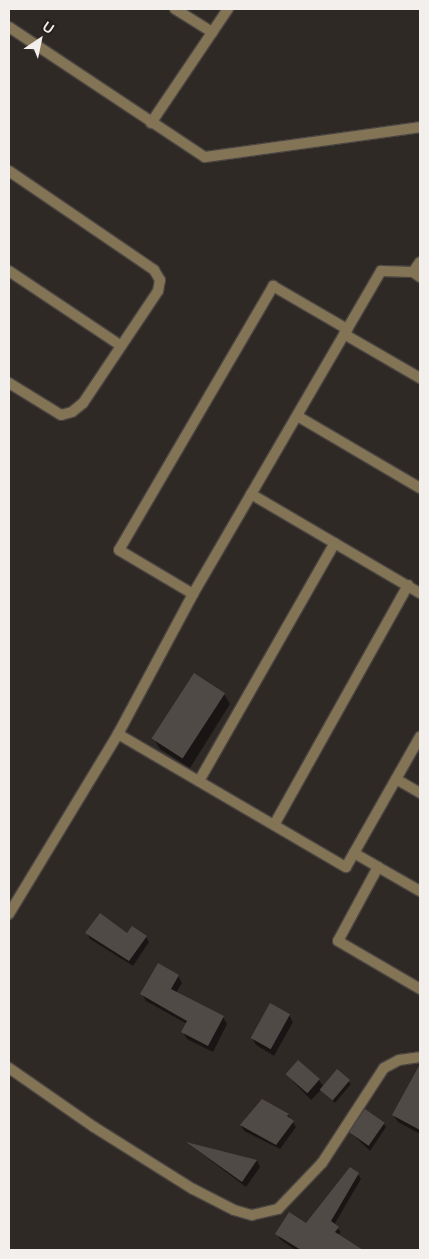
<!DOCTYPE html>
<style>
body{margin:0}
#map{position:relative;width:429px;height:1259px;overflow:hidden;background:#2f2926;font-family:Mulish,sans-serif}
div>[style]{position:absolute}
[style*='--x']{left:calc(var(--x)*1px);top:calc(var(--y)*1px);width:calc(var(--w)*1px);rotate:calc(var(--a)*1deg)}
.shadow>*{inset:0;background:#0007}
.building>*{inset:0;background:#504a47;transform-origin:0 0}
.roads{filter:drop-shadow(1px 0 #4a4542) drop-shadow(-1px 0 #4a4542) drop-shadow(0 1px #4a4542) drop-shadow(0 -1px #4a4542)}
.street>*{height:10px;margin:-5px;padding:0 5px;transform-origin:5px;border-radius:5px;background:#847456}
span{translate:-50% -50%;white-space:nowrap;text-align:center;line-height:1.15;-webkit-text-stroke:4px #25201d;paint-order:stroke}
.frame{position:absolute;inset:0;border:10px solid #f3efed;pointer-events:none}
.north{position:absolute;left:15px;top:15px;width:50px;height:50px;-webkit-text-stroke:4px #25201d;paint-order:stroke;rotate:34deg;font-size:14px;font-weight:700;line-height:20px;text-align:center;color:#f3efed}
.north::after{content:'';display:block;margin:auto;width:18px;height:22px;background:#f3efed;clip-path:polygon(50% 0,100% 100%,50% 72%,0 100%)}
</style>
<div id="map">
<div class="shadow">
<i style="clip-path:polygon(224px 694px,230px 704px,190px 768px,160px 749px,154px 739px)"></i>
<i style="clip-path:polygon(87px 933px,146px 936px,149px 942px,133px 966px,90px 939px)"></i>
<i style="clip-path:polygon(178px 976px,182px 983px,176px 993px,223px 1017px,227px 1024px,213px 1052px,187px 1039px,183px 1032px,187px 1024px,146px 1001px,142px 994px)"></i>
<i style="clip-path:polygon(289px 1015px,293px 1022px,274px 1056px,256px 1045px,252px 1038px)"></i>
<i style="clip-path:polygon(337px 1070px,351px 1084px,335px 1103px,321px 1090px,311px 1100px,286px 1074px,319px 1080px,323px 1086px)"></i>
<i style="clip-path:polygon(417px 1072px,420px 1073px,420px 1134px,398px 1122px,393px 1114px)"></i>
<i style="clip-path:polygon(263px 1101px,288px 1115px,296px 1127px,280px 1149px,244px 1131px,241px 1125px)"></i>
<i style="clip-path:polygon(384px 1124px,386px 1127px,370px 1151px,351px 1133px)"></i>
<i style="clip-path:polygon(189px 1144px,257px 1161px,260px 1167px,246px 1187px)"></i>
<i style="clip-path:polygon(358px 1174px,361px 1179px,334px 1225px,341px 1232px,338px 1235px,361px 1250px,295px 1250px,280px 1239px,277px 1234px,307px 1224px)"></i>
</div>
<div class="building">
<i style="left:194px;top:673px;width:37px;height:78px;rotate:33deg"></i>
<i style="clip-path:polygon(100px 913px,127px 933px,132px 926px,147px 936px,129px 961px,85px 933px)"></i>
<i style="clip-path:polygon(158px 963px,179px 975px,171px 989px,224px 1016px,208px 1046px,181px 1032px,187px 1021px,140px 994px)"></i>
<i style="left:270px;top:1003px;width:23px;height:40px;rotate:29deg"></i>
<i style="left:298px;top:1060px;width:29px;height:19px;rotate:41deg"></i>
<i style="clip-path:polygon(420px 1064px,420px 1130px,392px 1115px)"></i>
<i style="left:337px;top:1069px;width:17px;height:27px;rotate:40deg"></i>
<i style="clip-path:polygon(262px 1099px,289px 1114px,287px 1116px,294px 1121px,276px 1145px,240px 1125px)"></i>
<i style="left:365px;top:1109px;width:24px;height:28px;rotate:35deg"></i>
<i style="clip-path:polygon(186px 1142px,257px 1160px,242px 1182px)"></i>
<i style="clip-path:polygon(350px 1167px,359px 1173px,331px 1221px,339px 1227px,335px 1232px,363px 1250px,301px 1250px,275px 1234px,289px 1212px,306px 1223px)"></i>
</div>
<div class="roads">
<div class="street">
<i style="--x:175;--y:9;--w:44;--a:31.9"></i>
<i style="--x:9;--y:27;--w:235;--a:33.6"></i>
<i style="--x:205;--y:157;--w:217;--a:-7.9"></i>
<i style="--x:151;--y:123;--w:138;--a:-56"></i>
<i style="--x:9;--y:171;--w:176;--a:34.3"></i>
<i style="--x:154;--y:270;--w:12;--a:59"></i>
<i style="--x:160;--y:280;--w:11;--a:100"></i>
<i style="--x:158;--y:291;--w:135;--a:123.8"></i>
<i style="--x:83;--y:403;--w:14;--a:141"></i>
<i style="--x:72;--y:412;--w:11;--a:165"></i>
<i style="--x:61;--y:415;--w:61;--a:-148.4"></i>
<i style="--x:9;--y:271;--w:133;--a:33.7"></i>
<i style="--x:413;--y:272;--w:12;--a:-55"></i>
<i style="--x:344;--y:334;--w:88;--a:30.1"></i>
<i style="--x:299;--y:417;--w:140;--a:30.4"></i>
<i style="--x:251;--y:494;--w:196;--a:30.4"></i>
<i style="--x:193;--y:594;--w:86;--a:-149.3"></i>
<i style="--x:119;--y:550;--w:306;--a:-59.7"></i>
<i style="--x:273;--y:286;--w:86;--a:30.2"></i>
<i style="--x:118;--y:734;--w:264;--a:30.3"></i>
<i style="--x:346;--y:867;--w:150;--a:-60.4"></i>
<i style="--x:396;--y:779;--w:28;--a:30"></i>
<i style="--x:199;--y:781;--w:274;--a:-60.3"></i>
<i style="--x:274;--y:825;--w:275;--a:-60.8"></i>
<i style="--x:354;--y:853;--w:28;--a:30"></i>
<i style="--x:378;--y:867;--w:84;--a:118.4"></i>
<i style="--x:338;--y:941;--w:95;--a:30.3"></i>
<i style="--x:378;--y:867;--w:48;--a:29.7"></i>
<i style="--x:9;--y:914;--w:210;--a:-58.8"></i>
<i style="--x:118;--y:734;--w:159;--a:-61.8"></i>
<i style="--x:193;--y:594;--w:374;--a:-59.8"></i>
<i style="--x:381;--y:271;--w:32;--a:2"></i>
<i style="--x:413;--y:272;--w:9;--a:36"></i>
<i style="--x:9;--y:1068;--w:103;--a:34.8"></i>
<i style="--x:94;--y:1127;--w:117;--a:32.1"></i>
<i style="--x:193;--y:1189;--w:46;--a:27.1"></i>
<i style="--x:234;--y:1210;--w:19;--a:16"></i>
<i style="--x:252;--y:1215;--w:27;--a:-13"></i>
<i style="--x:278;--y:1209;--w:64;--a:-46.3"></i>
<i style="--x:322;--y:1163;--w:113;--a:-56.9"></i>
<i style="--x:384;--y:1068;--w:17;--a:-28"></i>
<i style="--x:399;--y:1060;--w:21;--a:-8"></i>
</div>
</div>
<div class="frame"></div>
<div class="north">U</div>
</div>
